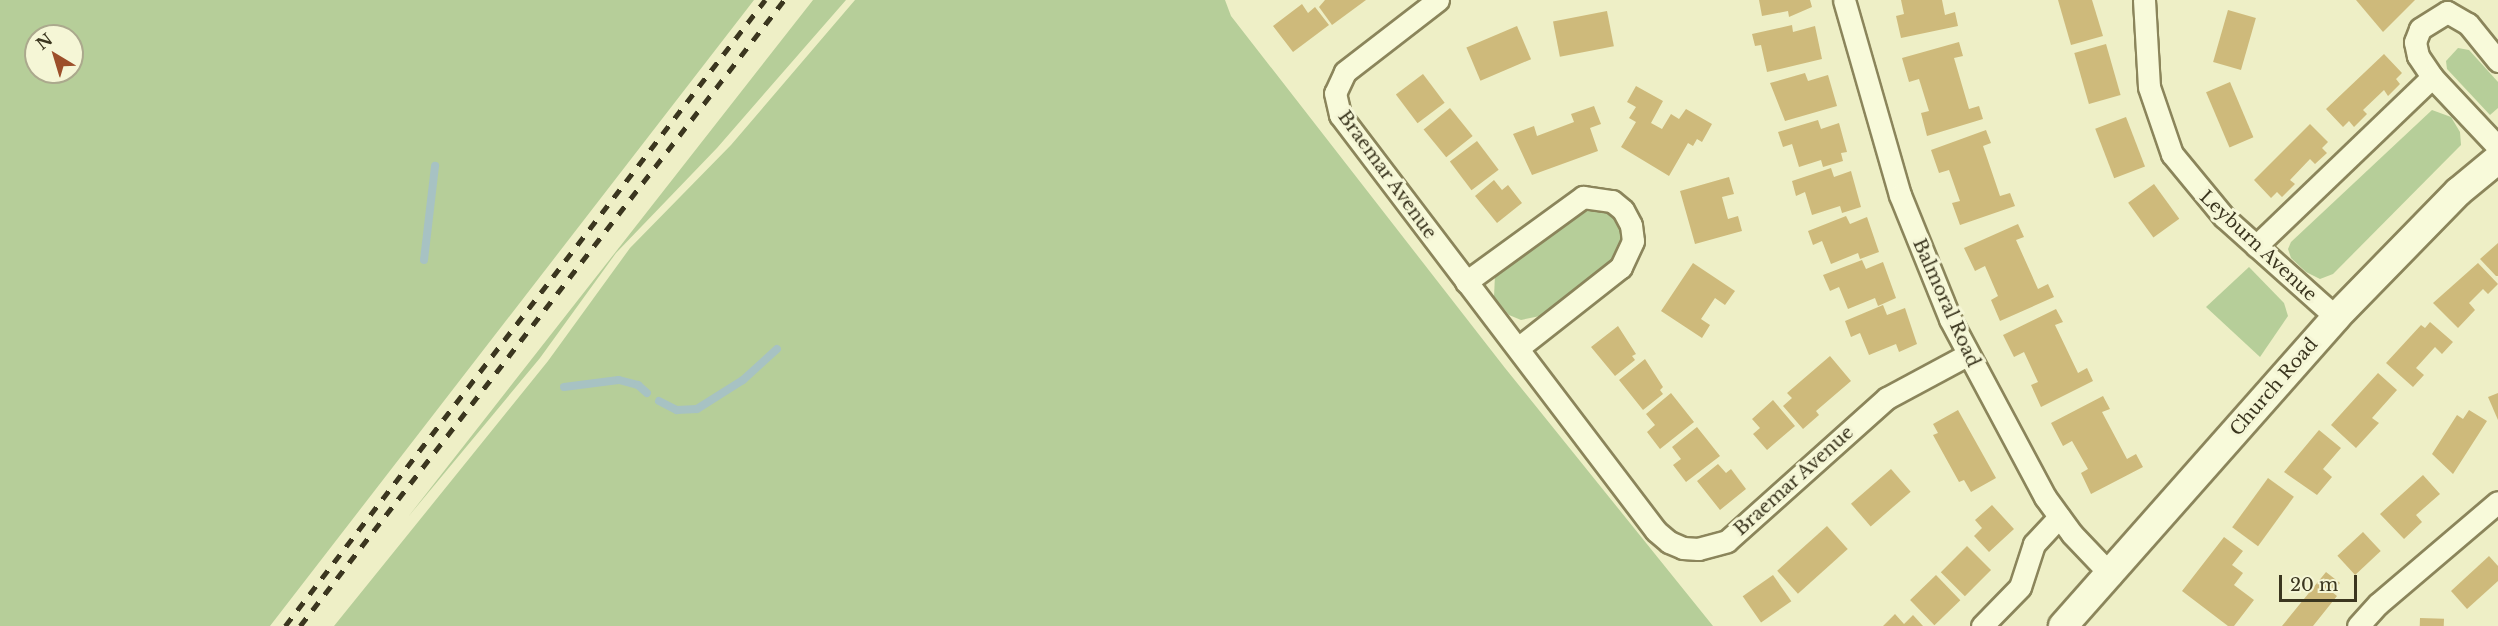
<!DOCTYPE html>
<style>
body{margin:0}
#map{position:relative;width:2498px;height:626px;overflow:hidden;background:#eeefc6;font-family:"Libre Baskerville",serif}
div>[style]{position:absolute}
[style*='--x']{left:calc(var(--x)*1px);top:calc(var(--y)*1px);width:calc(var(--w)*1px);rotate:calc(var(--a)*1deg)}
.green>*{inset:0;background:#b6ce99}
.stream>*{height:8px;margin:-4px;padding:0 4px;transform-origin:4px;border-radius:4px;background:#a7c2c3}
.building>*{inset:0;background:#ceba7b;transform-origin:0 0}
.roads{filter:drop-shadow(2px 0 #8b855b) drop-shadow(-2px 0 #8b855b) drop-shadow(0 2px #8b855b) drop-shadow(0 -2px #8b855b)}
.minor>*{height:21px;margin:-10.5px;padding:0 10.5px;transform-origin:10.5px;border-radius:10.5px;background:#f8fada}
.secondary>*{height:28px;margin:-14px;padding:0 14px;transform-origin:14px;border-radius:14px;background:#f8fada}
.rail>*{height:4.5px;margin-top:-2.25px;transform-origin:0;background:repeating-linear-gradient(90deg,#3b361f 0 10px,transparent 0 20px)}
span{translate:-50% -50%;white-space:nowrap;text-align:center;line-height:1.15;-webkit-text-stroke:6px #f5f6d6;paint-order:stroke}
.street-label{font-size:18px;color:#3b361f}
.north{position:absolute;left:24px;top:24px;width:60px;height:60px;box-sizing:border-box;background:#f5f6d6;border:2px solid #aba98d;border-radius:50%;rotate:322deg;font-size:16px;font-weight:700;line-height:24px;text-align:center;color:#3b361f}
.north::after{content:'';display:block;margin:auto;width:21px;height:27px;background:#9c4f2a;clip-path:polygon(50% 0,100% 100%,50% 72%,0 100%)}
.scale{position:absolute;left:2279px;top:575px;width:78px;height:27px;box-sizing:border-box;border:3px solid #3b361f;border-top:0;padding-left:8px;font-size:18px;line-height:21px;white-space:nowrap;color:#3b361f;-webkit-text-stroke:4px #f5f6d6;paint-order:stroke}
</style>
<div id="map">
<div class="green">
<i style="clip-path:polygon(evenodd,0 0,754px 0,270px 626px,0 626px,0 0,36px 36px,72px 36px,72px 72px,36px 72px,36px 36px)"></i>
<i style="clip-path:polygon(813px 0,846px 0,717px 148px,616px 253px,540px 358px,408px 517px)"></i>
<i style="clip-path:polygon(855px 0,1225px 0,1231px 16px,1505px 368px,1713px 626px,334px 626px,548px 361px,630px 248px,731px 145px)"></i>
<i style="clip-path:polygon(2458px 48px,2469px 50px,2498px 82px,2498px 108px,2490px 115px,2447px 69px,2446px 61px)"></i>
<i style="clip-path:polygon(2432px 110px,2451px 117px,2460px 132px,2461px 145px,2333px 274px,2320px 279px,2306px 272px,2291px 258px,2288px 249px,2291px 242px)"></i>
<i style="clip-path:polygon(1587px 206px,1608px 211px,1621px 228px,1623px 240px,1614px 258px,1540px 316px,1521px 320px,1509px 315px,1494px 297px,1495px 275px,1502px 265px)"></i>
<i style="clip-path:polygon(2249px 267px,2284px 303px,2288px 316px,2260px 357px,2206px 307px)"></i>
</div>
<div class="stream">
<i style="--x:424;--y:260;--w:95;--a:-83.3"></i>
<i style="--x:564;--y:387;--w:55;--a:-7.3"></i>
<i style="--x:619;--y:380;--w:20;--a:15"></i>
<i style="--x:638;--y:385;--w:12;--a:42"></i>
<i style="--x:659;--y:401;--w:20;--a:27"></i>
<i style="--x:677;--y:410;--w:20;--a:-3"></i>
<i style="--x:697;--y:409;--w:54;--a:-32.2"></i>
<i style="--x:743;--y:380;--w:46;--a:-42.4"></i>
</div>
<div class="building">
<i style="clip-path:polygon(1325px 0,1366px 0,1332px 25px,1319px 7px)"></i>
<i style="clip-path:polygon(1759px 0,1810px 0,1812px 7px,1789px 17px,1788px 11px,1762px 16px)"></i>
<i style="clip-path:polygon(1901px 0,1942px 0,1945px 15px,1955px 12px,1958px 26px,1901px 38px,1896px 16px,1904px 14px)"></i>
<i style="clip-path:polygon(2058px 0,2092px 0,2103px 36px,2071px 45px)"></i>
<i style="clip-path:polygon(2356px 0,2415px 0,2383px 32px)"></i>
<i style="clip-path:polygon(1302px 4px,1308px 13px,1315px 7px,1329px 25px,1293px 52px,1273px 26px)"></i>
<i style="left:2228px;top:10px;width:29px;height:54px;rotate:16deg"></i>
<i style="left:1607px;top:11px;width:36px;height:55px;rotate:79deg"></i>
<i style="clip-path:polygon(1792px 25px,1793px 32px,1815px 26px,1822px 59px,1767px 72px,1761px 45px,1755px 46px,1752px 34px)"></i>
<i style="left:1517px;top:26px;width:36px;height:55px;rotate:67deg"></i>
<i style="clip-path:polygon(1959px 42px,1963px 56px,1954px 58px,1969px 109px,1979px 106px,1983px 119px,1927px 136px,1921px 113px,1929px 111px,1919px 79px,1909px 82px,1902px 58px)"></i>
<i style="left:2106px;top:44px;width:53px;height:33px;rotate:74deg"></i>
<i style="clip-path:polygon(2384px 54px,2402px 73px,2396px 79px,2400px 84px,2388px 96px,2384px 90px,2363px 110px,2367px 114px,2354px 127px,2349px 121px,2343px 127px,2326px 109px)"></i>
<i style="clip-path:polygon(1805px 73px,1808px 81px,1828px 75px,1837px 106px,1785px 121px,1770px 83px)"></i>
<i style="left:1423px;top:74px;width:36px;height:34px;rotate:53deg"></i>
<i style="left:2230px;top:82px;width:60px;height:26px;rotate:67deg"></i>
<i style="clip-path:polygon(1636px 86px,1663px 101px,1651px 123px,1662px 129px,1671px 114px,1679px 119px,1686px 109px,1712px 124px,1702px 142px,1697px 139px,1693px 146px,1688px 143px,1669px 176px,1621px 147px,1636px 122px,1629px 118px,1636px 107px,1627px 102px)"></i>
<i style="clip-path:polygon(1594px 106px,1601px 124px,1590px 128px,1598px 151px,1532px 175px,1513px 134px,1534px 126px,1537px 136px,1574px 122px,1571px 114px)"></i>
<i style="left:1450px;top:108px;width:36px;height:34px;rotate:51deg"></i>
<i style="left:2126px;top:117px;width:53px;height:33px;rotate:69deg"></i>
<i style="clip-path:polygon(1818px 120px,1821px 129px,1839px 123px,1847px 152px,1841px 153px,1843px 161px,1823px 167px,1821px 160px,1799px 167px,1792px 144px,1783px 147px,1778px 132px)"></i>
<i style="clip-path:polygon(2310px 124px,2328px 142px,2322px 148px,2327px 153px,2315px 164px,2310px 159px,2290px 180px,2295px 184px,2282px 197px,2277px 192px,2271px 198px,2254px 180px)"></i>
<i style="clip-path:polygon(1986px 130px,1991px 143px,1983px 146px,2000px 196px,2010px 193px,2015px 206px,1960px 225px,1952px 203px,1960px 201px,1949px 170px,1939px 173px,1931px 150px)"></i>
<i style="left:1477px;top:141px;width:36px;height:34px;rotate:53deg"></i>
<i style="clip-path:polygon(1831px 168px,1834px 177px,1851px 171px,1861px 207px,1842px 213px,1840px 206px,1812px 215px,1805px 192px,1796px 196px,1792px 181px)"></i>
<i style="clip-path:polygon(1729px 177px,1734px 194px,1722px 197px,1728px 219px,1738px 216px,1742px 231px,1695px 244px,1680px 191px)"></i>
<i style="clip-path:polygon(1494px 180px,1502px 190px,1508px 185px,1522px 203px,1497px 223px,1475px 196px)"></i>
<i style="left:2154px;top:184px;width:43px;height:32px;rotate:54deg"></i>
<i style="clip-path:polygon(1846px 216px,1850px 224px,1867px 217px,1879px 252px,1860px 259px,1858px 253px,1831px 264px,1822px 241px,1813px 245px,1808px 231px)"></i>
<i style="clip-path:polygon(2018px 224px,2024px 237px,2016px 240px,2038px 289px,2048px 284px,2054px 297px,2000px 321px,1991px 300px,1998px 296px,1985px 266px,1975px 271px,1964px 248px)"></i>
<i style="clip-path:polygon(2498px 243px,2498px 276px,2496px 276px,2480px 259px)"></i>
<i style="clip-path:polygon(1862px 260px,1866px 269px,1883px 262px,1896px 298px,1878px 306px,1875px 298px,1848px 309px,1839px 287px,1830px 291px,1823px 275px)"></i>
<i style="clip-path:polygon(1693px 263px,1735px 291px,1725px 305px,1715px 298px,1701px 319px,1710px 325px,1702px 338px,1661px 311px)"></i>
<i style="clip-path:polygon(2478px 263px,2498px 284px,2488px 294px,2483px 289px,2469px 303px,2475px 310px,2458px 328px,2433px 303px)"></i>
<i style="clip-path:polygon(1883px 305px,1887px 315px,1905px 308px,1917px 344px,1899px 352px,1896px 344px,1869px 355px,1860px 333px,1851px 337px,1845px 321px)"></i>
<i style="clip-path:polygon(2056px 309px,2063px 322px,2055px 325px,2078px 373px,2087px 368px,2093px 381px,2041px 407px,2031px 385px,2038px 382px,2024px 352px,2014px 357px,2003px 335px)"></i>
<i style="clip-path:polygon(2430px 322px,2453px 342px,2442px 354px,2435px 347px,2416px 368px,2424px 375px,2413px 387px,2386px 363px,2421px 325px,2425px 328px)"></i>
<i style="clip-path:polygon(1618px 326px,1636px 354px,1632px 356px,1635px 360px,1615px 376px,1591px 347px)"></i>
<i style="clip-path:polygon(1830px 356px,1851px 381px,1816px 411px,1819px 415px,1803px 429px,1783px 406px,1792px 398px,1787px 393px)"></i>
<i style="clip-path:polygon(1645px 359px,1663px 387px,1660px 390px,1663px 394px,1643px 410px,1619px 380px)"></i>
<i style="clip-path:polygon(2378px 373px,2397px 390px,2372px 418px,2379px 423px,2356px 448px,2331px 425px)"></i>
<i style="clip-path:polygon(1671px 393px,1694px 422px,1660px 449px,1647px 432px,1655px 425px,1646px 414px)"></i>
<i style="clip-path:polygon(2498px 393px,2498px 420px,2488px 397px)"></i>
<i style="clip-path:polygon(2103px 396px,2110px 409px,2102px 412px,2127px 459px,2136px 454px,2143px 467px,2091px 494px,2081px 473px,2088px 469px,2072px 441px,2063px 446px,2051px 423px)"></i>
<i style="clip-path:polygon(1773px 400px,1795px 426px,1767px 450px,1753px 434px,1760px 428px,1752px 419px)"></i>
<i style="clip-path:polygon(1958px 410px,1996px 478px,1971px 492px,1964px 480px,1959px 482px,1933px 435px,1938px 433px,1933px 424px)"></i>
<i style="clip-path:polygon(2469px 410px,2487px 421px,2453px 474px,2432px 454px,2457px 415px,2463px 419px)"></i>
<i style="clip-path:polygon(1697px 427px,1720px 456px,1686px 482px,1673px 465px,1681px 459px,1672px 447px)"></i>
<i style="clip-path:polygon(2319px 430px,2341px 448px,2323px 469px,2332px 477px,2317px 495px,2284px 472px)"></i>
<i style="clip-path:polygon(1718px 464px,1726px 473px,1731px 469px,1746px 489px,1720px 510px,1697px 481px)"></i>
<i style="left:1891px;top:469px;width:30px;height:53px;rotate:49deg"></i>
<i style="clip-path:polygon(2423px 475px,2440px 494px,2416px 515px,2422px 522px,2404px 539px,2380px 514px)"></i>
<i style="left:2268px;top:478px;width:32px;height:61px;rotate:36deg"></i>
<i style="clip-path:polygon(1992px 505px,2014px 529px,1989px 552px,1974px 536px,1982px 528px,1975px 520px)"></i>
<i style="left:1827px;top:526px;width:31px;height:67px;rotate:48deg"></i>
<i style="left:2363px;top:532px;width:26px;height:35px;rotate:47deg"></i>
<i style="clip-path:polygon(2224px 537px,2243px 551px,2232px 565px,2243px 573px,2234px 585px,2254px 600px,2234px 626px,2228px 626px,2182px 591px)"></i>
<i style="left:1967px;top:546px;width:34px;height:37px;rotate:45deg"></i>
<i style="clip-path:polygon(2489px 556px,2498px 566px,2498px 581px,2467px 609px,2451px 591px)"></i>
<i style="clip-path:polygon(2326px 572px,2340px 583px,2332px 592px,2337px 596px,2313px 626px,2282px 626px)"></i>
<i style="left:1773px;top:575px;width:32px;height:37px;rotate:55deg"></i>
<i style="left:1936px;top:575px;width:35px;height:36px;rotate:46deg"></i>
<i style="clip-path:polygon(1895px 614px,1904px 624px,1913px 615px,1923px 626px,1883px 626px)"></i>
<i style="left:2420px;top:618px;width:24px;height:8px;rotate:2deg"></i>
</div>
<div class="roads">
<div class="minor">
<i style="--x:1438;--y:0;--w:118;--a:142.3"></i>
<i style="--x:1345;--y:72;--w:23;--a:115"></i>
<i style="--x:1335;--y:93;--w:23;--a:77"></i>
<i style="--x:1340;--y:115;--w:522;--a:52.78"></i>
<i style="--x:1656;--y:531;--w:17;--a:40"></i>
<i style="--x:1669;--y:542;--w:15;--a:23"></i>
<i style="--x:1683;--y:548;--w:15;--a:4"></i>
<i style="--x:1698;--y:549;--w:30;--a:-15"></i>
<i style="--x:1727;--y:541;--w:215;--a:-41.8"></i>
<i style="--x:1887;--y:398;--w:91;--a:-28.3"></i>
<i style="--x:1844;--y:0;--w:203;--a:74"></i>
<i style="--x:1900;--y:195;--w:134;--a:68"></i>
<i style="--x:1950;--y:319;--w:202;--a:61.9"></i>
<i style="--x:2045;--y:497;--w:46;--a:53.9"></i>
<i style="--x:2072;--y:534;--w:57;--a:46.4"></i>
<i style="--x:2144;--y:0;--w:87;--a:86.7"></i>
<i style="--x:2149;--y:87;--w:71;--a:71.1"></i>
<i style="--x:2172;--y:154;--w:82;--a:50.5"></i>
<i style="--x:2224;--y:217;--w:150;--a:41.8"></i>
<i style="--x:2498;--y:61;--w:48;--a:-129"></i>
<i style="--x:2468;--y:24;--w:24;--a:-150"></i>
<i style="--x:2447;--y:12;--w:32;--a:148"></i>
<i style="--x:2420;--y:29;--w:14;--a:111"></i>
<i style="--x:2415;--y:42;--w:14;--a:78"></i>
<i style="--x:2418;--y:56;--w:25;--a:56"></i>
<i style="--x:2432;--y:77;--w:96;--a:46.7"></i>
<i style="--x:2256;--y:246;--w:244;--a:-43.8"></i>
<i style="--x:1466;--y:282;--w:145;--a:-36"></i>
<i style="--x:1583;--y:197;--w:29;--a:8"></i>
<i style="--x:1612;--y:201;--w:14;--a:39"></i>
<i style="--x:1623;--y:210;--w:17;--a:62"></i>
<i style="--x:1631;--y:225;--w:16;--a:83"></i>
<i style="--x:1633;--y:241;--w:29;--a:115"></i>
<i style="--x:1621;--y:267;--w:131;--a:141.8"></i>
<i style="--x:1982;--y:626;--w:54;--a:-45.7"></i>
<i style="--x:2020;--y:587;--w:45;--a:-72"></i>
<i style="--x:2034;--y:544;--w:37;--a:-47"></i>
<i style="--x:2358;--y:626;--w:30;--a:-48"></i>
<i style="--x:2378;--y:604;--w:157;--a:-40.4"></i>
</div>
<div class="secondary">
<i style="--x:2063;--y:626;--w:412;--a:-48.5"></i>
<i style="--x:2336;--y:317;--w:175;--a:-45.7"></i>
<i style="--x:2458;--y:192;--w:52;--a:-39.5"></i>
</div>
</div>
<div class="rail">
<i style="--x:285;--y:626;--w:789;--a:-52.52"></i>
<i style="--x:300;--y:626;--w:791;--a:-52.29"></i>
</div>
<div class="street-label">
<span style="left:1387px;top:175px;rotate:54deg">Braemar Avenue</span>
<span style="left:2258px;top:246px;rotate:43deg">Leyburn Avenue</span>
<span style="left:1946px;top:303px;rotate:66deg">Balmoral Road</span>
<span style="left:2274px;top:387px;rotate:-49deg">Church Road</span>
<span style="left:1794px;top:481px;rotate:-42deg">Braemar Avenue</span>
</div>
<div class="north">N</div>
<div class="scale">20 m</div>
</div>
